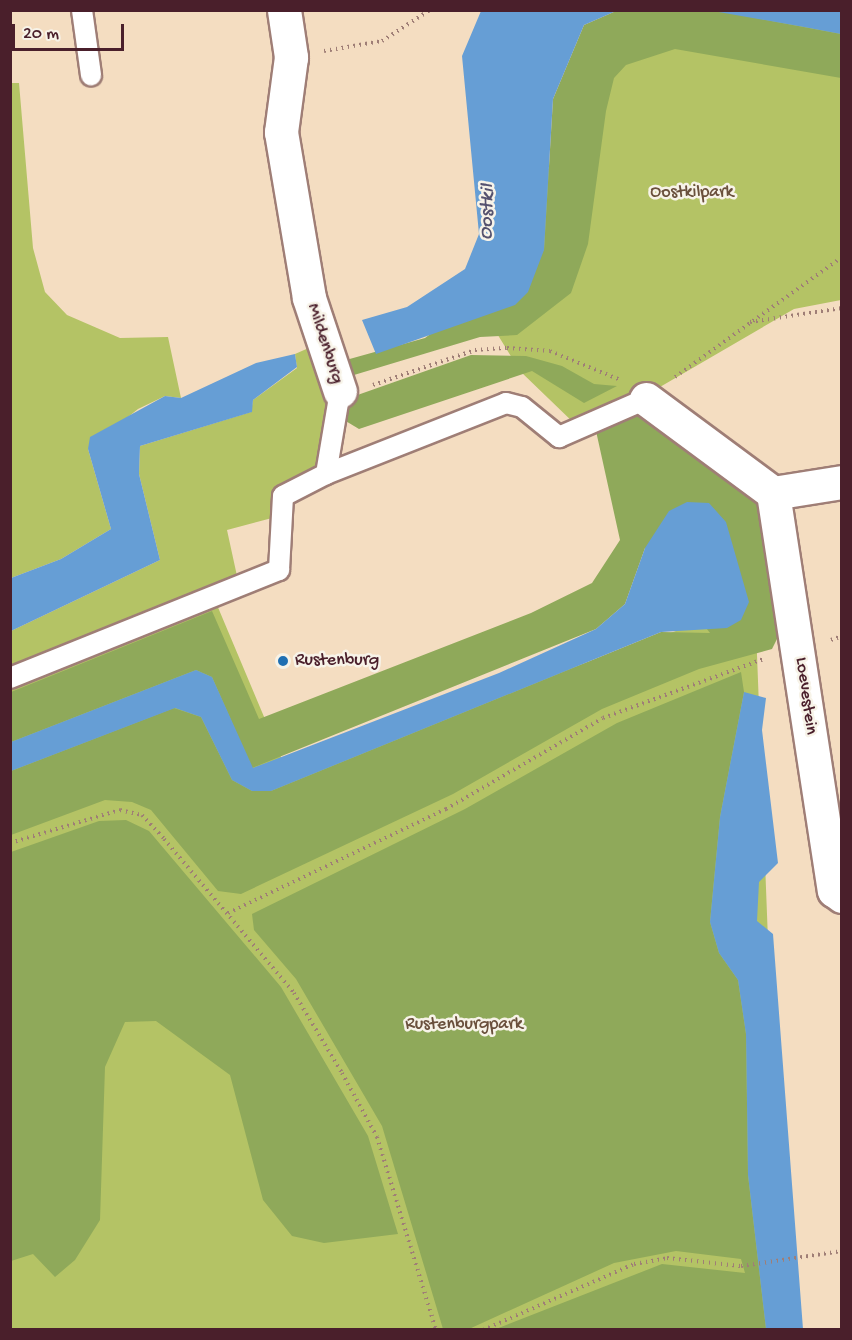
<!DOCTYPE html>
<style>
body{margin:0}
#map{position:relative;width:852px;height:1340px;overflow:hidden;background:#f4ddc1;font-family:"Gochi Hand",sans-serif}
div>[style]{position:absolute}
[style*='--x']{left:calc(var(--x)*1px);top:calc(var(--y)*1px);width:calc(var(--w)*1px);rotate:calc(var(--a)*1deg)}
.green>*{inset:0;background:#b4c365}
.forest>*{inset:0;background:#8fa95a}
.water>*{inset:0;background:#669ed5}
.path>*{height:4px;margin-top:-2px;transform-origin:0;background:repeating-linear-gradient(90deg,#9f7e76 0 1.5px,transparent 0 6px)}
.roads{filter:drop-shadow(2px 0 #9f7e76) drop-shadow(-2px 0 #9f7e76) drop-shadow(0 2px #9f7e76) drop-shadow(0 -2px #9f7e76)}
.service>*{height:20px;margin:-10px;padding:0 10px;transform-origin:10px;border-radius:10px;background:#fff}
.minor>*{height:33px;margin:-16.5px;padding:0 16.5px;transform-origin:16.5px;border-radius:16.5px;background:#fff}
.dots>*{width:16px;height:16px;translate:-50% -50%;box-sizing:border-box;border:3px solid #f7f3e8;border-radius:50%}
span{translate:-50% -50%;white-space:nowrap;text-align:center;line-height:1.15;-webkit-text-stroke:5px #f7f3e8;paint-order:stroke}
.park-label{font-size:18px;color:#6a503c}
.street-label{font-size:18px;color:#4a1f2b}
.poi-label{font-size:18px;color:#4a1f2b}
.left{translate:0 -50%;text-align:left}
.water-label{font-size:20px;color:#55526f;font-style:italic}
.frame{position:absolute;inset:0;border:12px solid #4a1f2b;pointer-events:none}
.scale{position:absolute;left:12px;top:24px;width:112px;height:27px;box-sizing:border-box;border:3px solid #4a1f2b;border-top:0;padding-left:8px;font-size:18px;line-height:21px;white-space:nowrap;color:#4a1f2b;-webkit-text-stroke:4px #f7f3e8;paint-order:stroke}
</style>
<div id="map">
<div class="green">
<i style="clip-path:polygon(732px 10px,841px 31px,841px 300px,794px 309px,641px 398px,577px 426px,520px 371px,485px 314px,617px 11px)"></i>
<i style="clip-path:polygon(10px 83px,19px 83px,33px 248px,45px 292px,67px 315px,120px 338px,168px 337px,181px 398px,165px 396px,138px 409px,88px 449px,111px 529px,61px 559px,11px 578px)"></i>
<i style="clip-path:polygon(320px 343px,334px 396px,324px 465px,273px 491px,272px 518px,227px 530px,237px 576px,11px 666px,11px 631px,160px 560px,139px 474px,140px 446px,251px 412px,253px 400px,297px 368px,295px 354px)"></i>
<i style="clip-path:polygon(755px 603px,783px 1329px,11px 1330px,11px 686px,217px 605px,286px 769px)"></i>
</div>
<div class="forest">
<i style="clip-path:polygon(713px 10px,841px 34px,841px 78px,675px 49px,626px 65px,614px 78px,606px 111px,588px 244px,571px 293px,517px 335px,480px 337px,354px 375px,346px 360px,425px 338px,544px 250px,553px 99px,584px 25px,616px 11px)"></i>
<i style="clip-path:polygon(471px 355px,526px 356px,562px 366px,594px 384px,617px 386px,584px 403px,532px 371px,359px 429px,344px 420px,349px 398px)"></i>
<i style="clip-path:polygon(628px 414px,643px 416px,757px 491px,783px 627px,772px 649px,699px 669px,602px 709px,453px 794px,241px 894px,218px 891px,151px 810px,132px 802px,105px 800px,11px 835px,11px 771px,174px 708px,201px 717px,232px 780px,252px 791px,271px 791px,661px 632px,710px 633px,645px 548px,625px 604px,596px 629px,252px 768px,212px 677px,196px 670px,11px 742px,11px 692px,212px 611px,259px 719px,531px 613px,592px 583px,620px 540px,596px 431px)"></i>
<i style="clip-path:polygon(741px 672px,744px 692px,720px 817px,710px 922px,719px 953px,738px 980px,746px 1034px,748px 1175px,766px 1329px,496px 1329px,662px 1264px,745px 1273px,741px 1259px,676px 1251px,614px 1263px,469px 1329px,443px 1329px,382px 1126px,296px 979px,254px 930px,252px 914px,465px 809px,617px 723px)"></i>
<i style="clip-path:polygon(126px 820px,149px 831px,281px 987px,368px 1136px,398px 1234px,324px 1243px,292px 1236px,263px 1200px,230px 1075px,156px 1021px,125px 1022px,105px 1067px,100px 1220px,75px 1260px,55px 1277px,33px 1254px,11px 1261px,11px 852px,99px 821px)"></i>
</div>
<div class="water">
<i style="clip-path:polygon(481px 11px,616px 11px,584px 25px,553px 99px,544px 250px,528px 292px,515px 305px,376px 354px,362px 320px,407px 307px,465px 269px,479px 234px,462px 56px)"></i>
<i style="clip-path:polygon(713px 11px,841px 11px,841px 34px,804px 27px)"></i>
<i style="clip-path:polygon(295px 354px,297px 367px,253px 400px,252px 412px,140px 446px,139px 474px,160px 560px,11px 631px,11px 578px,61px 559px,111px 529px,88px 449px,90px 437px,165px 396px,181px 398px,256px 363px)"></i>
<i style="clip-path:polygon(687px 502px,709px 503px,726px 522px,749px 602px,741px 620px,727px 628px,661px 632px,271px 791px,252px 791px,232px 780px,201px 717px,175px 708px,11px 771px,11px 742px,196px 670px,212px 677px,253px 768px,499px 673px,596px 629px,625px 604px,645px 548px,669px 511px)"></i>
<i style="clip-path:polygon(744px 692px,766px 698px,762px 730px,778px 863px,759px 882px,757px 921px,773px 934px,803px 1329px,766px 1329px,748px 1175px,746px 1034px,738px 980px,719px 953px,710px 922px,720px 817px)"></i>
</div>
<div class="path">
<i style="--x:324;--y:51;--w:59;--a:-9.8"></i>
<i style="--x:382;--y:41;--w:57;--a:-32.9"></i>
<i style="--x:750;--y:322;--w:93;--a:-8.7"></i>
<i style="--x:675;--y:377;--w:206;--a:-35.7"></i>
<i style="--x:373;--y:385;--w:108;--a:-18.9"></i>
<i style="--x:475;--y:350;--w:32;--a:-4"></i>
<i style="--x:507;--y:348;--w:43;--a:4"></i>
<i style="--x:550;--y:351;--w:74;--a:22.4"></i>
<i style="--x:831;--y:640;--w:12;--a:-20"></i>
<i style="--x:10;--y:843;--w:115;--a:-16.7"></i>
<i style="--x:120;--y:810;--w:23;--a:13"></i>
<i style="--x:142;--y:815;--w:33;--a:47"></i>
<i style="--x:164;--y:839;--w:202;--a:49.8"></i>
<i style="--x:294;--y:993;--w:93;--a:59"></i>
<i style="--x:342;--y:1073;--w:73;--a:61.3"></i>
<i style="--x:377;--y:1137;--w:202;--a:73"></i>
<i style="--x:228;--y:913;--w:242;--a:-25.5"></i>
<i style="--x:446;--y:809;--w:181;--a:-30.1"></i>
<i style="--x:603;--y:718;--w:171;--a:-20.2"></i>
<i style="--x:483;--y:1330;--w:165;--a:-23.6"></i>
<i style="--x:634;--y:1264;--w:34;--a:-10"></i>
<i style="--x:667;--y:1258;--w:74;--a:6.2"></i>
<i style="--x:741;--y:1266;--w:102;--a:-8.4"></i>
</div>
<div class="roads">
<div class="service">
<i style="--x:82;--y:10;--w:66;--a:82.1"></i>
<i style="--x:326;--y:474;--w:84;--a:-80.4"></i>
<i style="--x:10;--y:678;--w:290;--a:-21.9"></i>
<i style="--x:279;--y:570;--w:74;--a:-86.9"></i>
<i style="--x:283;--y:496;--w:48;--a:-27.1"></i>
<i style="--x:326;--y:474;--w:193;--a:-21.5"></i>
<i style="--x:506;--y:403;--w:16;--a:14"></i>
<i style="--x:522;--y:407;--w:48;--a:39"></i>
<i style="--x:559;--y:437;--w:95;--a:-23.6"></i>
</div>
<div class="minor">
<i style="--x:284;--y:10;--w:48;--a:81.5"></i>
<i style="--x:291;--y:57;--w:76;--a:97.6"></i>
<i style="--x:281;--y:132;--w:168;--a:80.4"></i>
<i style="--x:309;--y:298;--w:98;--a:71.6"></i>
<i style="--x:646;--y:399;--w:158;--a:36.5"></i>
<i style="--x:773;--y:493;--w:402;--a:81.3"></i>
<i style="--x:834;--y:890;--w:10;--a:37"></i>
<i style="--x:773;--y:493;--w:70;--a:-9.1"></i>
</div>
</div>
<div class="dots">
<i style="left:283px;top:661px;background:#1f6fb2"></i>
</div>
<div class="park-label">
<span style="left:692px;top:193px">Oostkilpark</span>
<span style="left:464px;top:1025px">Rustenburgpark</span>
</div>
<div class="street-label">
<span style="left:324px;top:344px;rotate:72deg">Mildenburg</span>
<span style="left:805px;top:696px;rotate:82deg">Loevestein</span>
</div>
<div class="poi-label">
<span class="left" style="left:295px;top:661px">Rustenburg</span>
</div>
<div class="water-label">
<span style="left:488px;top:212px;rotate:-88deg">Oostkil</span>
</div>
<div class="frame"></div>
<div class="scale">20 m</div>
</div>
